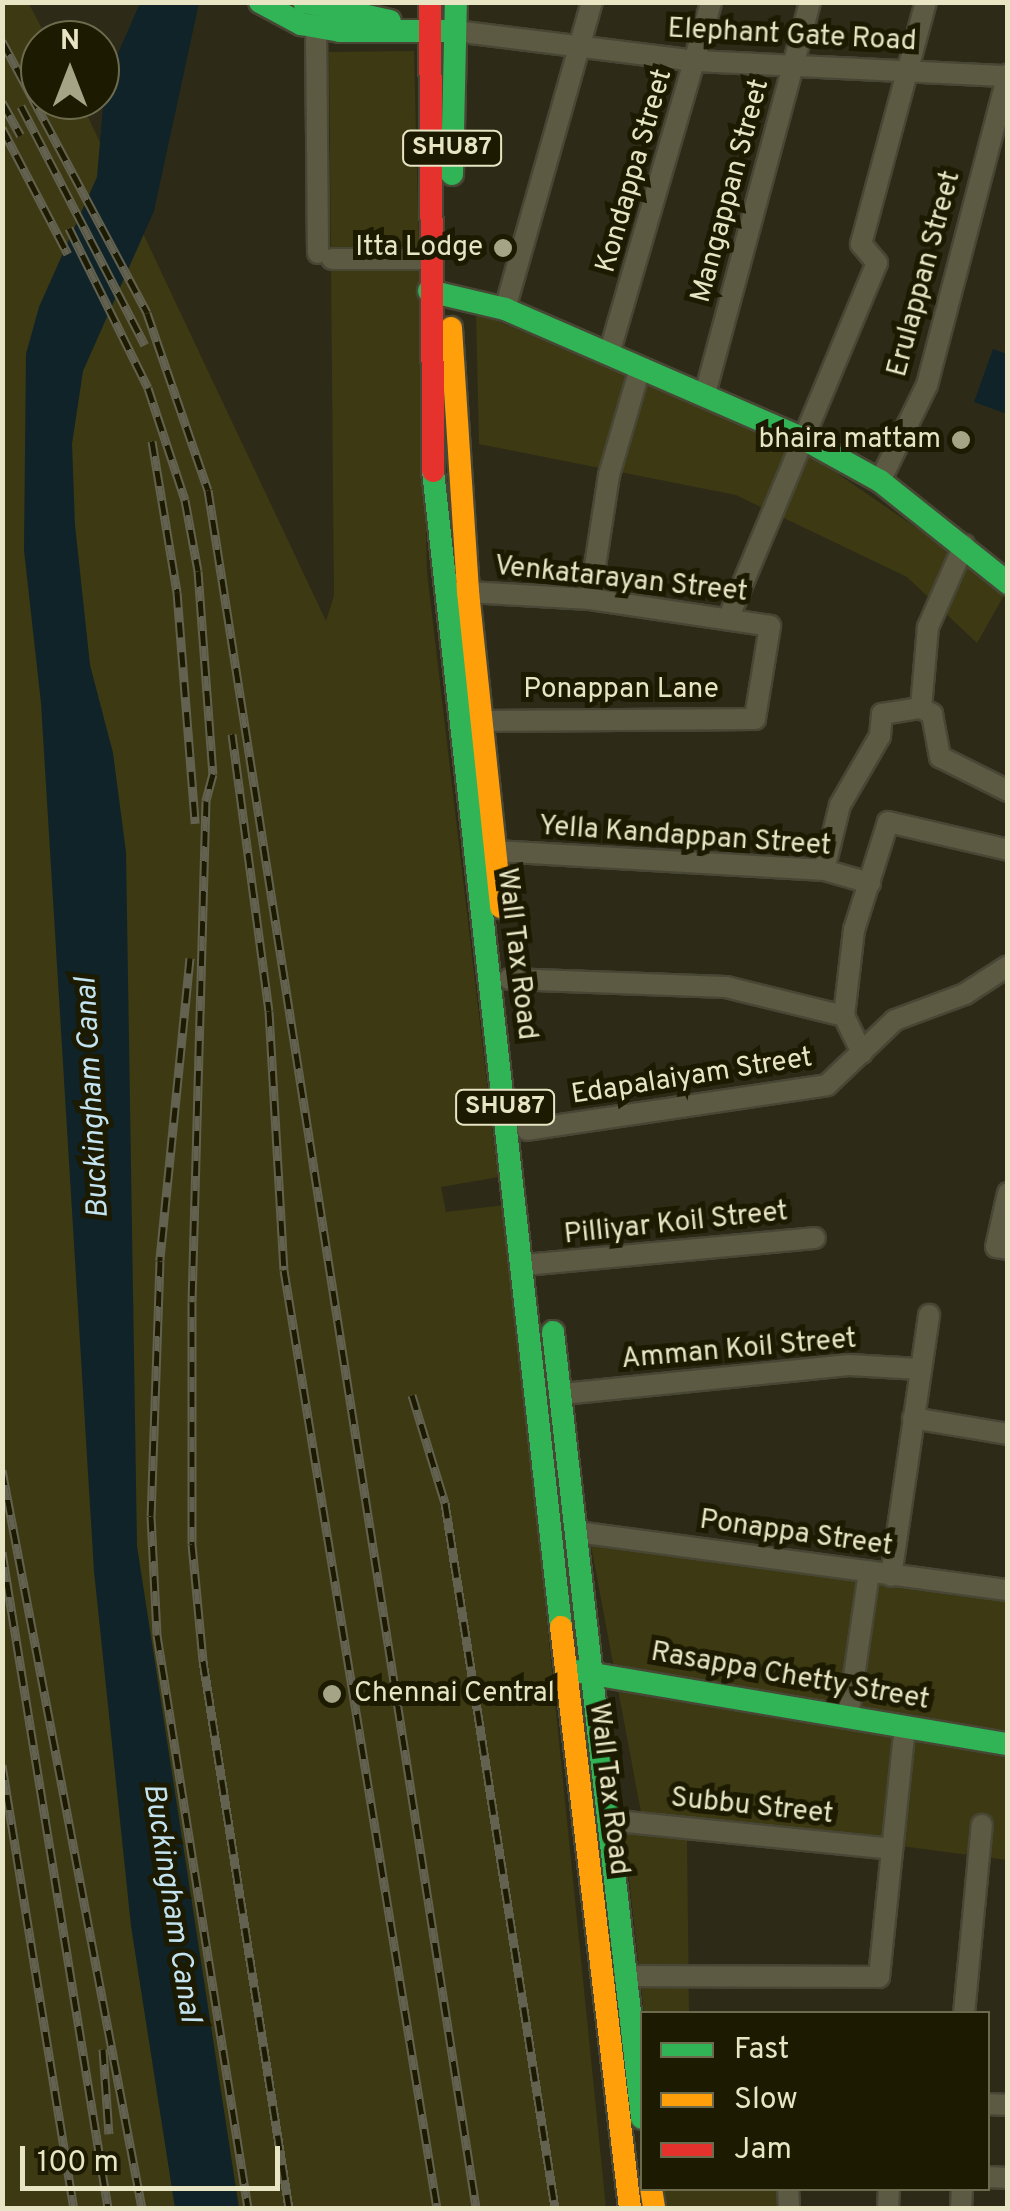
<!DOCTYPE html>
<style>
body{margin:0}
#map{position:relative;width:1010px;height:2211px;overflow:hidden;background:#2d2b17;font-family:Overpass,sans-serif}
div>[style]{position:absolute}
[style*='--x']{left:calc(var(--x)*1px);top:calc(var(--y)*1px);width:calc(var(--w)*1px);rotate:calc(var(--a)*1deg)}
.built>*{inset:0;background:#3c3913;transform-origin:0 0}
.water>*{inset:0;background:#0f2328}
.roads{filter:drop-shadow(2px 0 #484635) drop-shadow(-2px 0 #484635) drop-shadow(0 2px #484635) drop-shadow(0 -2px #484635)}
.street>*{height:20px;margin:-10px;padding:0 10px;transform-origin:10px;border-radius:10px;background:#5c5a42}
.fast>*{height:22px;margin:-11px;padding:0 11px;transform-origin:11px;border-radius:11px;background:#30b455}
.slow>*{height:22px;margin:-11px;padding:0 11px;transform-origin:11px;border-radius:11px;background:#ff9f0a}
.jam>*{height:22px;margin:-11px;padding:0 11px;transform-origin:11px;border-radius:11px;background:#e5322d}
.rail>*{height:9px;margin-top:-4.5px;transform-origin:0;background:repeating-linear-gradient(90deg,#1c1a00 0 15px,#63614f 0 30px);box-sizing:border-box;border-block:2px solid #63614f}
.dots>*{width:28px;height:28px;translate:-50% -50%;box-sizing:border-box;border:5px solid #1c1a00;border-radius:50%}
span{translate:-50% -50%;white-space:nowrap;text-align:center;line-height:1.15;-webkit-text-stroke:10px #1c1a00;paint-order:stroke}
.shield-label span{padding:2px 8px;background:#1c1a00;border:2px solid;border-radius:8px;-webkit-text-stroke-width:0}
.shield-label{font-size:25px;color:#e7e5c4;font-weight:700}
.street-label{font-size:28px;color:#e7e5c4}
.poi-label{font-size:28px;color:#e7e5c4}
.right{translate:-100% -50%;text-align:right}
.left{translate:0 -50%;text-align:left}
.water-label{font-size:30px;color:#c3e3f0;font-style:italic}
.frame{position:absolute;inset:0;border:5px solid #e7e5c4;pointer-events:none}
.legend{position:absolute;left:640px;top:2011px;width:350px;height:180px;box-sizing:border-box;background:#1c1a00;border:2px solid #6d6b4e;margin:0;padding:12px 18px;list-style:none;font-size:30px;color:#e7e5c4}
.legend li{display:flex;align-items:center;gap:20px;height:50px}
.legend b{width:50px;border:2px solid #6d6b4e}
.north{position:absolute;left:20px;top:20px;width:100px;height:100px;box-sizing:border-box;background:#1c1a00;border:2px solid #6d6b4e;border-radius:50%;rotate:0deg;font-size:28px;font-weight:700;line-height:40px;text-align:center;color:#e7e5c4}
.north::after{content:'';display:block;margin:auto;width:35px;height:45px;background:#a6a487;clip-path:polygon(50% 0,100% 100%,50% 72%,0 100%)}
.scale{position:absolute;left:20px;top:2146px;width:260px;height:45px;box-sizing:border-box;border:5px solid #e7e5c4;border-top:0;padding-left:12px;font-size:30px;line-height:35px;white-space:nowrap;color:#e7e5c4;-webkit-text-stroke:8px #1c1a00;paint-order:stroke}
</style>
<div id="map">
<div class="built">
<i style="clip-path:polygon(28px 2px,48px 40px,40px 40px,40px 100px,80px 100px,326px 621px,334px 596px,329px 52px,414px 51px,427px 572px,498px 1177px,441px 1187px,446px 1212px,505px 1205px,606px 2208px,3px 2208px,2px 3px)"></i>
<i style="clip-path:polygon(476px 312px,806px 452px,1007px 590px,977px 643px,907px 577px,736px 495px,479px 444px)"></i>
<i style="clip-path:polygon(589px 1535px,1007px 1592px,1007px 1860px,641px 1812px)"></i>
<i style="clip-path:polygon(624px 1834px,687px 1840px,689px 2013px,644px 2013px)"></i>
<i style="left:663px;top:2189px;width:128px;height:19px"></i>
</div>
<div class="water">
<i style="clip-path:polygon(140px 3px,199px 3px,154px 211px,83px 371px,72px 444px,75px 525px,90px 665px,113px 753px,126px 852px,137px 1546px,239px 2208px,175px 2208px,131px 1926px,94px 1571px,41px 703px,24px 550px,26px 354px,39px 307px,97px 177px,105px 83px)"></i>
<i style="clip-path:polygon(993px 349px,1007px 354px,1007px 414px,974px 402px)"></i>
</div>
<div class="roads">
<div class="street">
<i style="--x:316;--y:26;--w:227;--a:89.5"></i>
<i style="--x:455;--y:31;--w:243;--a:7.1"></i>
<i style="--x:696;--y:61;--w:312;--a:2.8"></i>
<i style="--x:332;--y:259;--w:98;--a:0"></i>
<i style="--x:505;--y:309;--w:319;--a:-74.2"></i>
<i style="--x:609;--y:354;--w:366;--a:-73.8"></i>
<i style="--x:705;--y:394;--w:406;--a:-75"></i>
<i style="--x:880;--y:481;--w:107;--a:-63.9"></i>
<i style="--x:927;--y:385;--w:321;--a:-75.4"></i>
<i style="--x:468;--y:592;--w:122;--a:3.3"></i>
<i style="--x:590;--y:599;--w:182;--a:8.5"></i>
<i style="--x:770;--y:626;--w:94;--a:99.2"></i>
<i style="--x:755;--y:719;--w:272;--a:179.6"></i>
<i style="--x:590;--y:599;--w:125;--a:-81.3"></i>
<i style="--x:609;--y:475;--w:111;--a:-73.8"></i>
<i style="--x:728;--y:619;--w:386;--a:-67.3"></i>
<i style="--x:877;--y:263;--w:25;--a:-130"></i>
<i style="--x:861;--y:244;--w:251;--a:-75"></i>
<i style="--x:921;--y:708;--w:13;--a:29"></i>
<i style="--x:932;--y:714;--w:44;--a:79.5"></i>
<i style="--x:940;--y:757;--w:76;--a:26.6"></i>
<i style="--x:495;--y:851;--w:330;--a:3.3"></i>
<i style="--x:824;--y:870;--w:48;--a:15.8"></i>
<i style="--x:824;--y:870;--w:67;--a:-76.2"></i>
<i style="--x:840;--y:805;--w:80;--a:-59.9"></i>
<i style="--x:880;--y:736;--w:22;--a:-85"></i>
<i style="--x:882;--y:714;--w:39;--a:-9"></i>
<i style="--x:921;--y:708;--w:81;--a:-85.1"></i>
<i style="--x:928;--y:627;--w:90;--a:-66.3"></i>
<i style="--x:509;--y:979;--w:217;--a:2.1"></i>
<i style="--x:726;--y:987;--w:122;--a:13.8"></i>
<i style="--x:862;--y:1053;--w:41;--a:-115.9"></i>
<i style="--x:844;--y:1016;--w:87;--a:-83.4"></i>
<i style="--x:854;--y:930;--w:113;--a:-72.5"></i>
<i style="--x:888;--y:822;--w:123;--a:13.1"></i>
<i style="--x:527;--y:1130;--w:303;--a:-8.5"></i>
<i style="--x:827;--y:1085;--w:94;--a:-43.7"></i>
<i style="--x:895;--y:1020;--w:75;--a:-20.4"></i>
<i style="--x:965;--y:994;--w:51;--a:-33.1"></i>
<i style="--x:1008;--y:1193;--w:55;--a:102.5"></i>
<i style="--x:996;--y:1247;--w:12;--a:9"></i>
<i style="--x:524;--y:1265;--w:292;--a:-5.3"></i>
<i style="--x:563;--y:1394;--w:287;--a:-5.8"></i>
<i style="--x:849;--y:1365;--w:71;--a:3.2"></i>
<i style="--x:913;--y:1418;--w:96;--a:9.6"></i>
<i style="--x:577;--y:1532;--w:435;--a:7.7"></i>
<i style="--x:891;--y:1576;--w:264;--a:-81.7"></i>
<i style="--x:848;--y:1718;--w:148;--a:-81.8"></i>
<i style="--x:607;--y:1820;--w:285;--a:5.8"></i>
<i style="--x:624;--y:1976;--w:255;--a:0.2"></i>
<i style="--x:879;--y:1977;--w:251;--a:-84.1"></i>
<i style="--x:964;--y:2014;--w:190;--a:-84.6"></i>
<i style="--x:988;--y:2104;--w:20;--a:3"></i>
<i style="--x:988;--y:2177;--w:20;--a:3"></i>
<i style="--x:788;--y:2188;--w:20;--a:87"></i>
<i style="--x:888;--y:2208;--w:20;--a:-87"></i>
<i style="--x:961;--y:2208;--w:20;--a:-87"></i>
</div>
<div class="fast">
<i style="--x:260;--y:2;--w:47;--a:28.2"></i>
<i style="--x:301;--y:24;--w:40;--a:10"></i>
<i style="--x:340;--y:31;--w:111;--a:0"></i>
<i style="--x:304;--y:2;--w:88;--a:12.5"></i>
<i style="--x:452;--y:174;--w:172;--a:-88.7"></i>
<i style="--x:429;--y:291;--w:78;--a:13.3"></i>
<i style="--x:505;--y:309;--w:324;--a:23.5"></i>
<i style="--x:802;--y:438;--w:89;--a:28.9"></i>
<i style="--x:880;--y:481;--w:164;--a:38.6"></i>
<i style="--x:433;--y:471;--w:1163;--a:83.68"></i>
<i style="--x:553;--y:1332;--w:791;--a:83.54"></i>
<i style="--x:575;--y:1671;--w:439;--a:9.6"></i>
</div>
<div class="slow">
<i style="--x:451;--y:328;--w:265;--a:86.3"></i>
<i style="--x:468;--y:592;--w:317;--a:84"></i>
<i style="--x:561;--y:1627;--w:585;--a:83.23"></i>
<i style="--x:651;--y:2188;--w:20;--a:81"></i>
</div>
<div class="jam">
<i style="--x:430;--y:2;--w:469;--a:89.6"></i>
</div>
</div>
<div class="rail">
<i style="--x:2;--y:41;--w:308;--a:61.9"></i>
<i style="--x:147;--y:313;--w:187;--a:71"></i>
<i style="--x:208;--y:490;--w:1739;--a:81.13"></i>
<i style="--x:2;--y:102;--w:38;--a:61"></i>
<i style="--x:21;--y:106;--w:269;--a:62.6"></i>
<i style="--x:2;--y:128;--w:142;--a:62.4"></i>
<i style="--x:69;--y:228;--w:178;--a:63.7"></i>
<i style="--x:148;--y:388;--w:118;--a:71.7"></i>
<i style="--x:185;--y:500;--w:72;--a:79.6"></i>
<i style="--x:198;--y:571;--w:204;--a:85.8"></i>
<i style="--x:213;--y:774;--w:28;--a:105"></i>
<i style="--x:206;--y:801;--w:501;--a:91.6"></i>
<i style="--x:192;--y:1302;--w:242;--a:90"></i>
<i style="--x:192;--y:1544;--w:118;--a:84.6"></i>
<i style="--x:203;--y:1661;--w:554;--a:81.07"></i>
<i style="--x:152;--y:441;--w:153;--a:80.6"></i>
<i style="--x:177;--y:592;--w:232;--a:85.5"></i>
<i style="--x:232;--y:734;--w:279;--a:82.4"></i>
<i style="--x:269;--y:1011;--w:259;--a:86.7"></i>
<i style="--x:284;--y:1270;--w:950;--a:80.74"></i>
<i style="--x:190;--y:958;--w:304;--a:95.7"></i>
<i style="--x:160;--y:1261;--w:255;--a:92"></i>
<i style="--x:151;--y:1516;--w:119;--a:87.1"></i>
<i style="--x:157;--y:1635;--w:580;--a:80.98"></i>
<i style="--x:412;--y:1395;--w:113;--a:73"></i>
<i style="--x:445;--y:1503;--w:714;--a:81.13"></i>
<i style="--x:2;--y:1470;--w:751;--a:79.26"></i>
<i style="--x:2;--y:1552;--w:665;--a:80.82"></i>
<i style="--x:2;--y:1765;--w:449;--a:80.8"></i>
<i style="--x:103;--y:2049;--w:85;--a:86"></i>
</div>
<div class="dots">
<i style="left:503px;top:248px;background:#a6a487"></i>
<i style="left:961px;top:440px;background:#a6a487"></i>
<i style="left:332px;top:1694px;background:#a6a487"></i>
</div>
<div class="shield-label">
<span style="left:452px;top:148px">SHU87</span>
<span style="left:505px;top:1107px">SHU87</span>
</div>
<div class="street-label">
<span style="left:792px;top:36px;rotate:3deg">Elephant Gate Road</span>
<span style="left:635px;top:171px;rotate:-74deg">Kondappa Street</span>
<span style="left:731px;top:191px;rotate:-75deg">Mangappan Street</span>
<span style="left:925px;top:274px;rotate:-75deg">Erulappan Street</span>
<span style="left:621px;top:580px;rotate:6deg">Venkatarayan Street</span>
<span style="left:621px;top:690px">Ponappan Lane</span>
<span style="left:685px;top:837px;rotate:4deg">Yella Kandappan Street</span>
<span style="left:516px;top:954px;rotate:83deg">Wall Tax Road</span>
<span style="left:692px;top:1077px;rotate:-9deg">Edapalaiyam Street</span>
<span style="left:676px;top:1224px;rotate:-6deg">Pilliyar Koil Street</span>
<span style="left:739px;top:1350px;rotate:-5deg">Amman Koil Street</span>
<span style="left:796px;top:1534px;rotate:8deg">Ponappa Street</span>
<span style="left:790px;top:1677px;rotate:10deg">Rasappa Chetty Street</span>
<span style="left:608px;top:1789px;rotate:83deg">Wall Tax Road</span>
<span style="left:752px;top:1807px;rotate:6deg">Subbu Street</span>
</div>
<div class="poi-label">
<span class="right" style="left:483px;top:248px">Itta Lodge</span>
<span class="right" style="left:941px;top:440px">bhaira mattam</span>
<span class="left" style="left:354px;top:1694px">Chennai Central</span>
</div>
<div class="water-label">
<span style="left:94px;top:1098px;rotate:-93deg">Buckingham Canal</span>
<span style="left:170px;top:1903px;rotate:81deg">Buckingham Canal</span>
</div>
<div class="frame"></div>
<ul class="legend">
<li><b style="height:12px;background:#30b455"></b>Fast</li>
<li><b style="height:12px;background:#ff9f0a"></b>Slow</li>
<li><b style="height:12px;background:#e5322d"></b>Jam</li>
</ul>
<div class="north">N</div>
<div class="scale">100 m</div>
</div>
